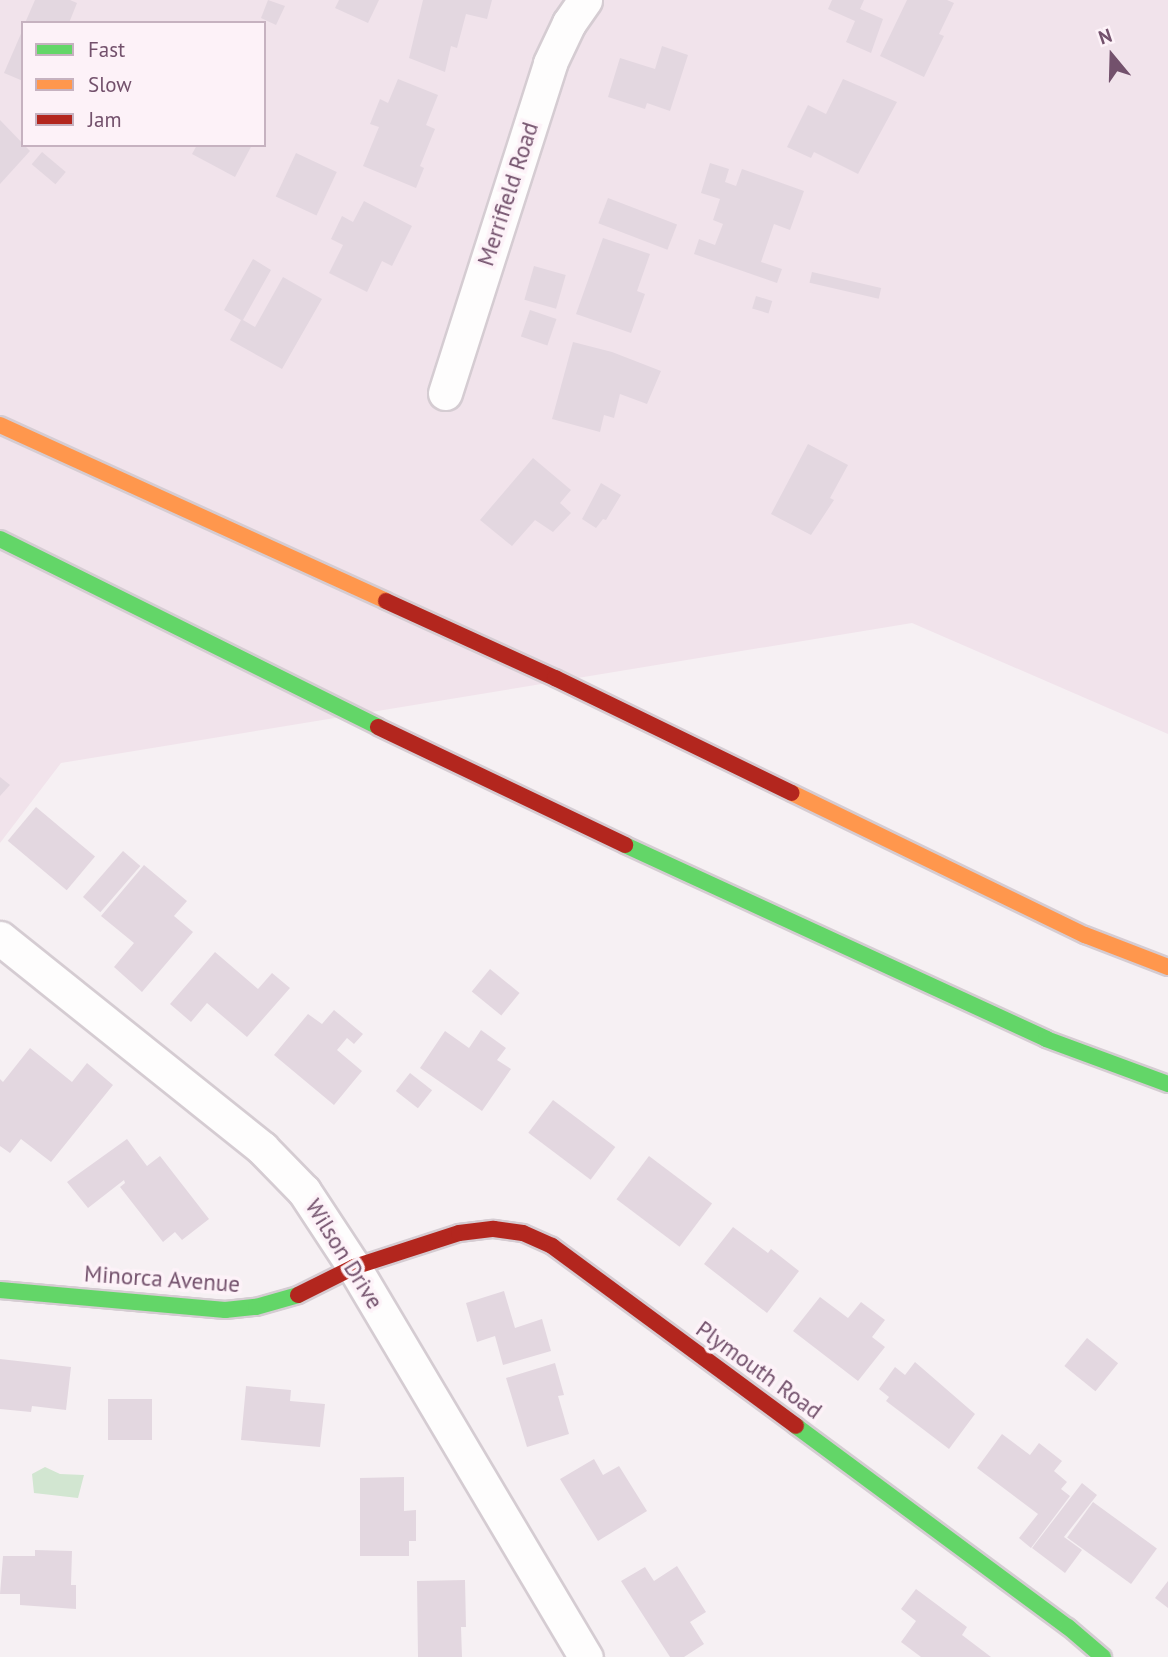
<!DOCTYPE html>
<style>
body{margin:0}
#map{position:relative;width:1168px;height:1657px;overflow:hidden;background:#f6f0f3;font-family:"PT Sans",sans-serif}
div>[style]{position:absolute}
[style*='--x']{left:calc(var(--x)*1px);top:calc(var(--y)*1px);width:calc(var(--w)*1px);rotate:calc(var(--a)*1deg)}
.residential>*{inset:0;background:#f1e3eb}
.water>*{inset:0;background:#d2e6d1}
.building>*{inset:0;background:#e3d7e0;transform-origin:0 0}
.roads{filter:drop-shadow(2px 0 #d5ccd2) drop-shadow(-2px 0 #d5ccd2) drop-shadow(0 2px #d5ccd2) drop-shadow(0 -2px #d5ccd2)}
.street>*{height:33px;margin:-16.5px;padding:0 16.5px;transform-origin:16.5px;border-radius:16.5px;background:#fefdfd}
.fast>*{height:16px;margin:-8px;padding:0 8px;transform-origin:8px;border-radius:8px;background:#63d668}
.slow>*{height:16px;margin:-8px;padding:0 8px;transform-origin:8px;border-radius:8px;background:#ff974d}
.jam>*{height:16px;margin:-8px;padding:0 8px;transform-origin:8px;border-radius:8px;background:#b3261e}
span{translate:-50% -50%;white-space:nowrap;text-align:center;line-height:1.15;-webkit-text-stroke:7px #fdf2f8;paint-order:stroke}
.street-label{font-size:23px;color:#73516c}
.legend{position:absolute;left:21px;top:21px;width:245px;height:126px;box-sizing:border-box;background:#fdf2f8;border:2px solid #c6b2c0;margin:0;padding:9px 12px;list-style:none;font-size:21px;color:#73516c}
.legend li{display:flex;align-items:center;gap:14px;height:35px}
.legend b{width:35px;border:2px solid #c6b2c0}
.north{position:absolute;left:1077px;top:21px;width:70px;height:70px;-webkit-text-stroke:5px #fdf2f8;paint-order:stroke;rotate:341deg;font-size:19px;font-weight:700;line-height:28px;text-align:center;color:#73516c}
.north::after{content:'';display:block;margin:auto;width:24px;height:32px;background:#73516c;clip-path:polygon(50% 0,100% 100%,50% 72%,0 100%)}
</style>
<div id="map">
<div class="residential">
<i style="clip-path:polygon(evenodd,0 0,1168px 0,1168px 734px,912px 623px,61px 763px,0 843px,0 0,23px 23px,264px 23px,264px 145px,23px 145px,23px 23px)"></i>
</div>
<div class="water">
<i style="clip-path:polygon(45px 1467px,60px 1474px,84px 1475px,78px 1498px,34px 1493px,32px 1474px)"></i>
</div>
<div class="building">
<i style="clip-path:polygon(35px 0,70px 0,77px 3px,69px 23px,25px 23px)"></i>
<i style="clip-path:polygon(268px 0,285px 6px,276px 25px,261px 18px)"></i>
<i style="clip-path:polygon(339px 0,379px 0,368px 23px,335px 8px)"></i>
<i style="clip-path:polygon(423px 0,492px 0,487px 19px,466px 14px,457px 48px,451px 46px,445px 72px,409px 58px)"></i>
<i style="clip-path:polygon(832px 0,864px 0,860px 9px,883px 19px,871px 53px,846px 42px,855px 21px,828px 9px)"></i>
<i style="clip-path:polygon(907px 0,947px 0,954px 3px,939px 34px,944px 36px,924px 77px,880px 56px)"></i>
<i style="clip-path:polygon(23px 29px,23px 81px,4px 73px)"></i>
<i style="clip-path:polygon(662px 46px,688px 55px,670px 111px,647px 103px,645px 109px,608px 97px,620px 58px,655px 69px)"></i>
<i style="clip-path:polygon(398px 79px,438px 95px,426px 125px,435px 129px,420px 166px,424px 168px,416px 188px,363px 166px,379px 127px,370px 124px,380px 99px,388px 103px)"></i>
<i style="clip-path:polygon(843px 79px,897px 102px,858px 174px,814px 152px,811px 158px,787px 147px,808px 105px,826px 114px)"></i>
<i style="clip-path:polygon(0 120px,30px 151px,0 184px)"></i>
<i style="clip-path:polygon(197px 145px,252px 145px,235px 177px,192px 154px)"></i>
<i style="left:42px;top:152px;width:31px;height:16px;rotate:40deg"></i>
<i style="left:296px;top:153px;width:45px;height:48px;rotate:25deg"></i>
<i style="clip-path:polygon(710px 163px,729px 169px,725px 182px,736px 186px,742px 169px,804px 191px,790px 230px,774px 224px,761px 262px,782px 269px,777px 283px,694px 254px,699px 239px,715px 245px,723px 224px,713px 220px,720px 199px,701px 193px)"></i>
<i style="left:608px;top:198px;width:74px;height:27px;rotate:21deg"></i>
<i style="clip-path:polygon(364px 201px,412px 226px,392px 266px,382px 261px,367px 292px,329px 273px,343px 245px,331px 239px,342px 216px,353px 222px)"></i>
<i style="clip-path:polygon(603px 238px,650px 254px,637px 291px,645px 294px,631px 333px,576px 314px)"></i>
<i style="clip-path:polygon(253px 259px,271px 270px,243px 320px,255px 327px,283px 277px,322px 299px,282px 369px,230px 340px,241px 320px,224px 310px)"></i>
<i style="left:534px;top:266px;width:33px;height:35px;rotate:16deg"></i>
<i style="left:812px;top:272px;width:71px;height:11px;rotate:13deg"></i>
<i style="left:756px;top:296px;width:17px;height:13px;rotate:17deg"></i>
<i style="left:530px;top:310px;width:28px;height:28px;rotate:19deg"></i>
<i style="clip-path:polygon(573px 342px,612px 352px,661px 371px,647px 404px,620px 394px,614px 418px,604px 415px,600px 432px,552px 419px)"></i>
<i style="clip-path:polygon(808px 444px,848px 465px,830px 498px,834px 500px,811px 535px,771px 514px)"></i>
<i style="clip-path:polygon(533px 458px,571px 490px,560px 503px,571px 513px,553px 532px,535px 520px,512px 546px,480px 520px)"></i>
<i style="clip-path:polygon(601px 483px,621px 495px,606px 520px,603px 519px,596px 528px,582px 519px)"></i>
<i style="clip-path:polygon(0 777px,10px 785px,0 796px)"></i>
<i style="left:36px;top:807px;width:77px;height:44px;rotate:40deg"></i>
<i style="left:123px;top:851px;width:23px;height:61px;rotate:41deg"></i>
<i style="clip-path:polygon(144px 865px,187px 901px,174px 916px,193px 932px,142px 992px,114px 967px,134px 943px,101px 916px)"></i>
<i style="clip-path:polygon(215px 952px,258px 989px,272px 973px,290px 988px,247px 1037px,207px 1003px,191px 1022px,170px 1004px)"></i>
<i style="left:490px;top:969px;width:38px;height:29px;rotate:39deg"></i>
<i style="clip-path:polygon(334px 1010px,363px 1034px,354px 1044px,347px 1038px,337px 1050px,362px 1071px,334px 1105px,274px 1055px,308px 1014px,322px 1024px)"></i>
<i style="clip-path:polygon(481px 1030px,506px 1048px,497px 1060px,511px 1069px,482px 1111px,420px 1068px,445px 1031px,469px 1048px)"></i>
<i style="clip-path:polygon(30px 1048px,72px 1082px,87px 1063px,113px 1085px,51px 1162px,21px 1139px,10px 1153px,0 1146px,0 1079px,3px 1082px)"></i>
<i style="left:410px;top:1073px;width:28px;height:23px;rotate:38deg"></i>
<i style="left:553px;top:1100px;width:78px;height:41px;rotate:37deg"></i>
<i style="clip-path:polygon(127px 1139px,147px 1166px,160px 1156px,209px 1219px,182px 1240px,175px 1232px,163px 1242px,120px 1187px,125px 1183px,124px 1180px,88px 1208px,67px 1182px)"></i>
<i style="left:649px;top:1156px;width:79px;height:54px;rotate:37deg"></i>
<i style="clip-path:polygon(733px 1227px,768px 1253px,771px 1249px,799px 1271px,767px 1313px,704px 1264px)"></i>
<i style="clip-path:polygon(504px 1291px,515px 1328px,542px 1319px,551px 1351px,503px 1365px,495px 1336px,477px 1342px,466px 1303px)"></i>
<i style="clip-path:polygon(820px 1297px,848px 1318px,861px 1302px,885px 1320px,872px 1337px,885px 1347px,858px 1381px,793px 1331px)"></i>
<i style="left:1087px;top:1338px;width:40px;height:36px;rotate:39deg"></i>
<i style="clip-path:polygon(0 1359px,71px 1367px,66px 1410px,32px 1406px,31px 1412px,0 1409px)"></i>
<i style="clip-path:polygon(915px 1362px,975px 1414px,949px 1449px,886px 1401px,889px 1397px,879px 1389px,895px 1367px,905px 1375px)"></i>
<i style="clip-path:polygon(555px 1363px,564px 1395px,558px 1396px,569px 1434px,527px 1447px,506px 1378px)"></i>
<i style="clip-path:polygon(246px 1386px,291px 1390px,290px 1401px,325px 1404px,320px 1447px,241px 1440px)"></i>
<i style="left:152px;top:1399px;width:41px;height:44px;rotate:90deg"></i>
<i style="clip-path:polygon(1002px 1434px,1030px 1455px,1039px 1443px,1062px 1461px,1054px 1471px,1067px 1482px,1061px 1489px,1070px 1496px,1031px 1548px,1019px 1538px,1038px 1514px,977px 1468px)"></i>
<i style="clip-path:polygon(594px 1459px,603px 1475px,619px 1466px,647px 1511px,598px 1541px,560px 1479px)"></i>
<i style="clip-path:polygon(404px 1477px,404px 1511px,416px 1510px,416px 1541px,409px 1541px,409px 1556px,360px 1556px,360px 1478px)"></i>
<i style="clip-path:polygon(1082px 1483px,1097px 1495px,1064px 1537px,1082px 1550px,1065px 1573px,1032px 1548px)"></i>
<i style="left:1093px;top:1502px;width:79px;height:44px;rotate:36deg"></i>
<i style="clip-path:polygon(35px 1550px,72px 1551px,71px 1585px,76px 1585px,76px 1609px,20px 1605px,20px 1594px,0 1594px,3px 1556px,35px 1556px)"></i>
<i style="clip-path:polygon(677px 1566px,706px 1612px,690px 1622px,704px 1644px,684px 1657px,670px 1657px,621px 1581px,645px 1567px,654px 1581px)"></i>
<i style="clip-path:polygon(465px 1580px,466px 1627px,461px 1627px,462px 1657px,418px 1657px,417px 1581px)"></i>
<i style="clip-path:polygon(1168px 1581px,1168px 1608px,1155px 1598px)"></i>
<i style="clip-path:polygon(916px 1589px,967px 1627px,962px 1635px,991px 1657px,921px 1657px,901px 1642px,916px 1621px,901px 1609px)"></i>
</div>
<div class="roads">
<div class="street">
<i style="--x:445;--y:393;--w:346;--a:-72.3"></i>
<i style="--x:550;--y:63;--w:44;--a:-64.6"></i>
<i style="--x:569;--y:23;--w:28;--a:-55"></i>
<i style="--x:0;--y:938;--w:336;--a:38.7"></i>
<i style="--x:262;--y:1148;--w:60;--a:45.7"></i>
<i style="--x:304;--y:1191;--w:91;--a:56.7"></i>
<i style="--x:354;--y:1267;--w:454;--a:59.3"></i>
</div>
<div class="fast">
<i style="--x:0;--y:539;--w:422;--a:26.4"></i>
<i style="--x:625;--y:845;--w:464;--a:24.7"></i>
<i style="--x:1046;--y:1039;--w:130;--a:20.2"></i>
<i style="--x:0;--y:1290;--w:226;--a:5.1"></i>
<i style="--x:225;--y:1310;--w:31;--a:-6"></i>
<i style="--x:256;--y:1307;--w:44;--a:-15.9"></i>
<i style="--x:796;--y:1426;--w:338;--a:36.5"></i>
<i style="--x:1068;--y:1627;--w:46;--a:40.6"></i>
</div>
<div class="slow">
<i style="--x:0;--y:425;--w:424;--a:24.5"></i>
<i style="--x:792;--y:793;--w:326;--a:25.9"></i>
<i style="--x:1085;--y:935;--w:89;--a:21.1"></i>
</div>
<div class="jam">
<i style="--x:386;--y:601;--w:186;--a:24.5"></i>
<i style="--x:555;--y:678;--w:263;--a:25.9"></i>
<i style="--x:378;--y:727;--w:274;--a:25.5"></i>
<i style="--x:298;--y:1295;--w:63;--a:-26.6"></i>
<i style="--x:354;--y:1267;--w:110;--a:-17.9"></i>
<i style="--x:459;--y:1233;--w:35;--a:-7"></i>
<i style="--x:494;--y:1229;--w:29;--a:8"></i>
<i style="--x:523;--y:1233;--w:32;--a:24"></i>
<i style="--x:552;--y:1246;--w:303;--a:36.4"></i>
</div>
</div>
<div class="street-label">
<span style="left:508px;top:194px;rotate:-72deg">Merrifield Road</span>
<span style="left:344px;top:1254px;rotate:58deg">Wilson Drive</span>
<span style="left:162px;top:1279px;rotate:4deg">Minorca Avenue</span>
<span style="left:759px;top:1370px;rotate:36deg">Plymouth Road</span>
</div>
<ul class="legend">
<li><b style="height:9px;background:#63d668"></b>Fast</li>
<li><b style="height:9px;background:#ff974d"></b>Slow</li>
<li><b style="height:9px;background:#b3261e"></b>Jam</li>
</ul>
<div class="north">N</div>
</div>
